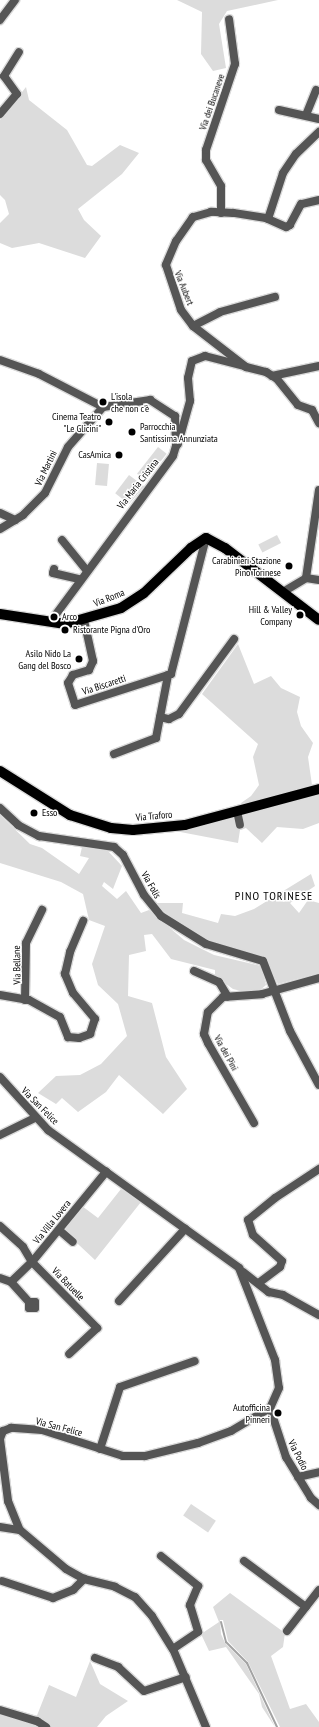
<!DOCTYPE html>
<meta charset="utf-8">
<style>
body{margin:0}
#map{position:relative;width:319px;height:1727px;overflow:hidden;background:#fff;font-family:"PT Sans Narrow",sans-serif}
div>[style]{position:absolute}
[style*='--x']{left:calc(var(--x)*1px);top:calc(var(--y)*1px);width:calc(var(--w)*1px);rotate:calc(var(--a)*1deg)}
.green>*{inset:0;background:#dcdcdc;transform-origin:0 0}
.stream>*{height:2px;margin:-1px;padding:0 1px;transform-origin:1px;border-radius:1px;background:#a3a3a3}
.roads{filter:drop-shadow(1px 0 #dbdbdb) drop-shadow(-1px 0 #dbdbdb) drop-shadow(0 1px #dbdbdb) drop-shadow(0 -1px #dbdbdb)}
.minor>*{height:8px;margin:-4px;padding:0 4px;transform-origin:4px;border-radius:4px;background:#555}
.major>*{height:10px;margin:-5px;padding:0 5px;transform-origin:5px;border-radius:5px;background:#000}
.dots>*{width:11px;height:11px;translate:-50% -50%;box-sizing:border-box;border:2px solid #fff;border-radius:50%}
span{translate:-50% -50%;white-space:nowrap;text-align:center;line-height:1.15;-webkit-text-stroke:3px #fff;paint-order:stroke}
.street-label{font-size:10px;color:#000}
.poi-label{font-size:10px;color:#000}
.left{translate:0 -50%;text-align:left}
.right{translate:-100% -50%;text-align:right}
.quarter-label{font-size:12px;color:#000;letter-spacing:1px}
</style>
<div id="map">
<div class="green">
<i style="clip-path:polygon(177px 0,278px 0,227px 11px,219px 24px,226px 68px,213px 71px,201px 54px,202px 12px)"></i>
<i style="clip-path:polygon(26px 87px,29px 100px,67px 130px,87px 165px,92px 166px,120px 145px,139px 153px,122px 174px,78px 209px,84px 220px,101px 236px,85px 258px,39px 243px,12px 248px,0 243px,0 223px,9px 214px,5px 200px,0 195px,0 120px)"></i>
<i style="left:158px;top:447px;width:11px;height:34px;rotate:38deg"></i>
<i style="left:97px;top:463px;width:12px;height:22px;rotate:5deg"></i>
<i style="left:129px;top:475px;width:10px;height:23px;rotate:37deg"></i>
<i style="left:138px;top:481px;width:8px;height:24px;rotate:40deg"></i>
<i style="left:277px;top:535px;width:9px;height:21px;rotate:63deg"></i>
<i style="clip-path:polygon(238px 644px,254px 684px,271px 676px,281px 688px,300px 697px,297px 712px,301px 726px,313px 743px,308px 757px,312px 785px,242px 805px,241px 803px,251px 796px,259px 785px,253px 757px,258px 744px,202px 694px)"></i>
<i style="clip-path:polygon(319px 793px,319px 823px,303px 829px,277px 827px,262px 843px,246px 828px,240px 830px,238px 843px,175px 831px)"></i>
<i style="clip-path:polygon(0 815px,30px 844px,42px 848px,79px 874px,89px 858px,80px 856px,82px 847px,107px 850px,122px 866px,113px 889px,104px 882px,102px 886px,117px 899px,126px 891px,141px 913px,149px 910px,184px 940px,214px 955px,261px 966px,266px 985px,258px 992px,245px 992px,233px 989px,215px 976px,215px 970px,171px 959px,152px 934px,144px 935px,146px 951px,129px 955px,128px 996px,152px 1003px,166px 1057px,187px 1089px,163px 1114px,119px 1075px,106px 1092px,78px 1112px,62px 1098px,56px 1104px,38px 1093px,56px 1076px,80px 1075px,101px 1064px,127px 1036px,118px 1004px,98px 985px,92px 964px,105px 926px,89px 920px,83px 894px,61px 882px,0 863px)"></i>
<i style="clip-path:polygon(311px 874px,315px 886px,290px 903px,299px 913px,308px 900px,319px 903px,319px 973px,278px 984px,264px 957px,205px 940px,151px 903px,183px 903px,182px 913px,218px 923px,221px 914px,235px 916px,254px 909px)"></i>
<i style="clip-path:polygon(121px 1189px,141px 1202px,95px 1260px,63px 1230px,82px 1206px,98px 1218px)"></i>
<i style="left:191px;top:1504px;width:30px;height:14px;rotate:34deg"></i>
<i style="clip-path:polygon(230px 1593px,285px 1633px,283px 1647px,271px 1656px,290px 1709px,306px 1704px,319px 1722px,319px 1727px,280px 1727px,248px 1662px,228px 1641px,223px 1620px,220px 1620px,221px 1634px,225px 1643px,246px 1664px,275px 1727px,262px 1707px,259px 1694px,226px 1647px,209px 1651px,201px 1634px,219px 1622px,213px 1607px)"></i>
<i style="clip-path:polygon(90px 1661px,100px 1684px,128px 1701px,106px 1716px,97px 1727px,50px 1727px,36px 1718px,49px 1685px,76px 1697px)"></i>
<i style="clip-path:polygon(0 1712px,34px 1723px,41px 1727px,0 1727px)"></i>
</div>
<div class="stream">
<i style="--x:221;--y:1622;--w:21;--a:76"></i>
<i style="--x:226;--y:1642;--w:30;--a:45"></i>
<i style="--x:247;--y:1663;--w:71;--a:64.9"></i>
</div>
<div class="roads">
<div class="minor">
<i style="--x:0;--y:20;--w:25;--a:-53"></i>
<i style="--x:279;--y:110;--w:41;--a:12.7"></i>
<i style="--x:0;--y:114;--w:26;--a:-50"></i>
<i style="--x:17;--y:94;--w:22;--a:-126"></i>
<i style="--x:4;--y:76;--w:28;--a:-58"></i>
<i style="--x:306;--y:115;--w:27;--a:-68"></i>
<i style="--x:319;--y:200;--w:18;--a:167"></i>
<i style="--x:301;--y:204;--w:24;--a:118"></i>
<i style="--x:290;--y:225;--w:4;--a:153"></i>
<i style="--x:286;--y:227;--w:22;--a:-156"></i>
<i style="--x:266;--y:218;--w:33;--a:-171"></i>
<i style="--x:233;--y:213;--w:22;--a:-177"></i>
<i style="--x:211;--y:212;--w:19;--a:164"></i>
<i style="--x:193;--y:217;--w:29;--a:125"></i>
<i style="--x:176;--y:241;--w:26;--a:113"></i>
<i style="--x:166;--y:265;--w:47;--a:71.6"></i>
<i style="--x:181;--y:310;--w:20;--a:53"></i>
<i style="--x:193;--y:326;--w:67;--a:37.7"></i>
<i style="--x:246;--y:367;--w:21;--a:14"></i>
<i style="--x:266;--y:372;--w:13;--a:32"></i>
<i style="--x:277;--y:379;--w:33;--a:51"></i>
<i style="--x:298;--y:405;--w:15;--a:20"></i>
<i style="--x:312;--y:410;--w:15;--a:62"></i>
<i style="--x:221;--y:213;--w:27;--a:-90"></i>
<i style="--x:221;--y:186;--w:30;--a:-120"></i>
<i style="--x:206;--y:160;--w:10;--a:-90"></i>
<i style="--x:206;--y:150;--w:91;--a:-71.4"></i>
<i style="--x:235;--y:64;--w:45;--a:-97.6"></i>
<i style="--x:268;--y:219;--w:48;--a:-71.9"></i>
<i style="--x:283;--y:173;--w:23;--a:-56"></i>
<i style="--x:296;--y:154;--w:32;--a:-44"></i>
<i style="--x:193;--y:326;--w:30;--a:-27"></i>
<i style="--x:220;--y:312;--w:57;--a:-15.3"></i>
<i style="--x:0;--y:360;--w:41;--a:19.7"></i>
<i style="--x:39;--y:374;--w:72;--a:27.3"></i>
<i style="--x:103;--y:407;--w:48;--a:-8.5"></i>
<i style="--x:150;--y:400;--w:30;--a:33"></i>
<i style="--x:175;--y:416;--w:30;--a:88"></i>
<i style="--x:176;--y:446;--w:10;--a:107"></i>
<i style="--x:173;--y:456;--w:200;--a:126.5"></i>
<i style="--x:272;--y:376;--w:48;--a:-12"></i>
<i style="--x:178;--y:444;--w:45;--a:-74.4"></i>
<i style="--x:190;--y:401;--w:23;--a:-95"></i>
<i style="--x:188;--y:378;--w:17;--a:-77"></i>
<i style="--x:192;--y:361;--w:14;--a:-21"></i>
<i style="--x:205;--y:356;--w:40;--a:14.4"></i>
<i style="--x:0;--y:513;--w:17;--a:25"></i>
<i style="--x:0;--y:529;--w:27;--a:-31"></i>
<i style="--x:23;--y:515;--w:31;--a:-45"></i>
<i style="--x:45;--y:493;--w:51;--a:-63.4"></i>
<i style="--x:68;--y:447;--w:53;--a:-48.8"></i>
<i style="--x:62;--y:540;--w:38;--a:51"></i>
<i style="--x:54;--y:569;--w:4;--a:104"></i>
<i style="--x:53;--y:573;--w:28;--a:13"></i>
<i style="--x:306;--y:578;--w:13;--a:9"></i>
<i style="--x:283;--y:592;--w:27;--a:-31"></i>
<i style="--x:306;--y:578;--w:89;--a:-81.6"></i>
<i style="--x:84;--y:620;--w:42;--a:77.6"></i>
<i style="--x:93;--y:661;--w:10;--a:114"></i>
<i style="--x:89;--y:670;--w:17;--a:163"></i>
<i style="--x:73;--y:675;--w:9;--a:122"></i>
<i style="--x:68;--y:683;--w:23;--a:72"></i>
<i style="--x:75;--y:705;--w:101;--a:-17.9"></i>
<i style="--x:171;--y:674;--w:140;--a:-75.6"></i>
<i style="--x:160;--y:717;--w:9;--a:13"></i>
<i style="--x:169;--y:719;--w:11;--a:-27"></i>
<i style="--x:179;--y:714;--w:93;--a:-53.7"></i>
<i style="--x:114;--y:754;--w:45;--a:-20.9"></i>
<i style="--x:156;--y:738;--w:64;--a:-79.2"></i>
<i style="--x:0;--y:808;--w:25;--a:43"></i>
<i style="--x:18;--y:825;--w:24;--a:28"></i>
<i style="--x:39;--y:836;--w:76;--a:8.3"></i>
<i style="--x:114;--y:847;--w:12;--a:42"></i>
<i style="--x:123;--y:855;--w:45;--a:62.3"></i>
<i style="--x:144;--y:895;--w:27;--a:51"></i>
<i style="--x:161;--y:916;--w:53;--a:31.9"></i>
<i style="--x:206;--y:944;--w:59;--a:16.6"></i>
<i style="--x:263;--y:961;--w:75;--a:68.9"></i>
<i style="--x:290;--y:1031;--w:61;--a:61.8"></i>
<i style="--x:237;--y:811;--w:14;--a:78"></i>
<i style="--x:194;--y:971;--w:27;--a:24"></i>
<i style="--x:219;--y:982;--w:17;--a:59"></i>
<i style="--x:0;--y:995;--w:29;--a:10"></i>
<i style="--x:29;--y:1000;--w:35;--a:29"></i>
<i style="--x:60;--y:1017;--w:22;--a:68"></i>
<i style="--x:68;--y:1037;--w:11;--a:5"></i>
<i style="--x:79;--y:1038;--w:12;--a:-20"></i>
<i style="--x:90;--y:1034;--w:16;--a:-72"></i>
<i style="--x:95;--y:1019;--w:34;--a:-130"></i>
<i style="--x:73;--y:993;--w:21;--a:-113"></i>
<i style="--x:65;--y:974;--w:23;--a:-77"></i>
<i style="--x:70;--y:952;--w:34;--a:-67"></i>
<i style="--x:25;--y:1000;--w:57;--a:-89"></i>
<i style="--x:26;--y:943;--w:37;--a:-64"></i>
<i style="--x:0;--y:1077;--w:72;--a:47.8"></i>
<i style="--x:48;--y:1130;--w:236;--a:35.8"></i>
<i style="--x:239;--y:1268;--w:99;--a:68.6"></i>
<i style="--x:275;--y:1360;--w:28;--a:82"></i>
<i style="--x:279;--y:1388;--w:22;--a:114"></i>
<i style="--x:270;--y:1408;--w:45;--a:149.5"></i>
<i style="--x:231;--y:1431;--w:35;--a:160"></i>
<i style="--x:198;--y:1443;--w:55;--a:166.2"></i>
<i style="--x:145;--y:1456;--w:22;--a:180"></i>
<i style="--x:123;--y:1456;--w:85;--a:-162.2"></i>
<i style="--x:42;--y:1430;--w:31;--a:-176"></i>
<i style="--x:11;--y:1428;--w:9;--a:159"></i>
<i style="--x:3;--y:1431;--w:9;--a:111"></i>
<i style="--x:0;--y:1439;--w:63;--a:82.6"></i>
<i style="--x:8;--y:1501;--w:31;--a:68"></i>
<i style="--x:20;--y:1530;--w:60;--a:40.3"></i>
<i style="--x:66;--y:1569;--w:21;--a:29"></i>
<i style="--x:84;--y:1579;--w:32;--a:14"></i>
<i style="--x:115;--y:1587;--w:22;--a:27"></i>
<i style="--x:135;--y:1597;--w:25;--a:48"></i>
<i style="--x:152;--y:1616;--w:39;--a:58"></i>
<i style="--x:173;--y:1649;--w:85;--a:67.1"></i>
<i style="--x:254;--y:1123;--w:92;--a:-119.9"></i>
<i style="--x:208;--y:1043;--w:10;--a:-114"></i>
<i style="--x:204;--y:1034;--w:22;--a:-80"></i>
<i style="--x:208;--y:1012;--w:21;--a:-45"></i>
<i style="--x:223;--y:997;--w:39;--a:-4"></i>
<i style="--x:262;--y:994;--w:59;--a:-15.7"></i>
<i style="--x:0;--y:1135;--w:39;--a:-26"></i>
<i style="--x:0;--y:1226;--w:31;--a:42"></i>
<i style="--x:23;--y:1247;--w:17;--a:59"></i>
<i style="--x:32;--y:1262;--w:93;--a:45.4"></i>
<i style="--x:97;--y:1328;--w:38;--a:137"></i>
<i style="--x:59;--y:1230;--w:18;--a:41"></i>
<i style="--x:243;--y:1272;--w:33;--a:38"></i>
<i style="--x:269;--y:1292;--w:14;--a:12"></i>
<i style="--x:283;--y:1295;--w:41;--a:29.1"></i>
<i style="--x:0;--y:1278;--w:12;--a:20"></i>
<i style="--x:11;--y:1282;--w:27;--a:48"></i>
<i style="--x:29;--y:1302;--w:6;--a:0"></i>
<i style="--x:35;--y:1302;--w:6;--a:90"></i>
<i style="--x:35;--y:1308;--w:6;--a:180"></i>
<i style="--x:29;--y:1308;--w:6;--a:-90"></i>
<i style="--x:11;--y:1282;--w:29;--a:-44"></i>
<i style="--x:32;--y:1262;--w:117;--a:-50.6"></i>
<i style="--x:260;--y:1282;--w:25;--a:-37"></i>
<i style="--x:280;--y:1267;--w:6;--a:-72"></i>
<i style="--x:282;--y:1261;--w:39;--a:-138"></i>
<i style="--x:253;--y:1235;--w:16;--a:-108"></i>
<i style="--x:248;--y:1220;--w:35;--a:-39"></i>
<i style="--x:275;--y:1198;--w:53;--a:-33.4"></i>
<i style="--x:119;--y:1301;--w:98;--a:-47.5"></i>
<i style="--x:270;--y:1408;--w:52;--a:71.9"></i>
<i style="--x:286;--y:1457;--w:48;--a:58.6"></i>
<i style="--x:311;--y:1498;--w:11;--a:41"></i>
<i style="--x:100;--y:1449;--w:65;--a:-72.1"></i>
<i style="--x:120;--y:1387;--w:79;--a:-19.1"></i>
<i style="--x:298;--y:1477;--w:22;--a:-13"></i>
<i style="--x:0;--y:1527;--w:20;--a:9"></i>
<i style="--x:161;--y:1556;--w:48;--a:39"></i>
<i style="--x:198;--y:1586;--w:21;--a:113"></i>
<i style="--x:190;--y:1605;--w:28;--a:73"></i>
<i style="--x:198;--y:1632;--w:30;--a:146"></i>
<i style="--x:244;--y:1561;--w:77;--a:36.6"></i>
<i style="--x:2;--y:1581;--w:54;--a:18.4"></i>
<i style="--x:53;--y:1598;--w:22;--a:-22"></i>
<i style="--x:73;--y:1590;--w:16;--a:-45"></i>
<i style="--x:287;--y:1631;--w:52;--a:-52"></i>
<i style="--x:95;--y:1658;--w:25;--a:21"></i>
<i style="--x:118;--y:1667;--w:35;--a:43"></i>
<i style="--x:144;--y:1691;--w:44;--a:-18.4"></i>
<i style="--x:0;--y:1710;--w:39;--a:17"></i>
<i style="--x:37;--y:1721;--w:11;--a:34"></i>
</div>
<div class="major">
<i style="--x:0;--y:614;--w:66;--a:8.7"></i>
<i style="--x:65;--y:624;--w:58;--a:-15.9"></i>
<i style="--x:121;--y:608;--w:27;--a:-33"></i>
<i style="--x:144;--y:593;--w:65;--a:-43.8"></i>
<i style="--x:191;--y:548;--w:18;--a:-34"></i>
<i style="--x:206;--y:538;--w:21;--a:28"></i>
<i style="--x:225;--y:548;--w:118;--a:37.5"></i>
<i style="--x:0;--y:771;--w:83;--a:32.2"></i>
<i style="--x:70;--y:815;--w:43;--a:17.6"></i>
<i style="--x:111;--y:828;--w:22;--a:5"></i>
<i style="--x:133;--y:830;--w:52;--a:-5.5"></i>
<i style="--x:185;--y:825;--w:139;--a:-15"></i>
</div>
</div>
<div class="dots">
<i style="left:103px;top:402px;background:#000"></i>
<i style="left:109px;top:422px;background:#000"></i>
<i style="left:132px;top:432px;background:#000"></i>
<i style="left:119px;top:455px;background:#000"></i>
<i style="left:289px;top:566px;background:#000"></i>
<i style="left:300px;top:615px;background:#000"></i>
<i style="left:54px;top:617px;background:#000"></i>
<i style="left:65px;top:630px;background:#000"></i>
<i style="left:79px;top:659px;background:#000"></i>
<i style="left:34px;top:813px;background:#000"></i>
<i style="left:278px;top:1413px;background:#000"></i>
</div>
<div class="street-label">
<span style="left:212px;top:102px;rotate:-71deg">Via dei Bucaneve</span>
<span style="left:184px;top:288px;rotate:68deg">Via Aubert</span>
<span style="left:46px;top:468px;rotate:-64deg">Via Martini</span>
<span style="left:138px;top:484px;rotate:-52deg">Via Maria Cristina</span>
<span style="left:109px;top:598px;rotate:-22deg">Via Roma</span>
<span style="left:104px;top:685px;rotate:-18deg">Via Biscaretti</span>
<span style="left:154px;top:816px;rotate:-5deg">Via Traforo</span>
<span style="left:151px;top:885px;rotate:60deg">Via Folis</span>
<span style="left:17px;top:965px;rotate:-91deg">Via Bellane</span>
<span style="left:226px;top:1053px;rotate:61deg">Via dei Pini</span>
<span style="left:40px;top:1106px;rotate:45deg">Via San Felice</span>
<span style="left:52px;top:1222px;rotate:-51deg">Via Villa Lovera</span>
<span style="left:68px;top:1284px;rotate:46deg">Via Batuelle</span>
<span style="left:59px;top:1427px;rotate:15deg">Via San Felice</span>
<span style="left:298px;top:1455px;rotate:63deg">Via Podio</span>
</div>
<div class="poi-label">
<span class="left" style="left:111px;top:402px">L'isola<br>che non c'è</span>
<span class="right" style="left:101px;top:422px">Cinema Teatro<br>"Le Glicini"</span>
<span class="left" style="left:140px;top:432px">Parrocchia<br>Santissima Annunziata</span>
<span class="right" style="left:111px;top:455px">CasAmica</span>
<span class="right" style="left:281px;top:566px">Carabinieri Stazione<br>Pino Torinese</span>
<span class="right" style="left:292px;top:615px">Hill &amp; Valley<br>Company</span>
<span class="left" style="left:62px;top:617px">Arco</span>
<span class="left" style="left:73px;top:630px">Ristorante Pigna d'Oro</span>
<span class="right" style="left:71px;top:659px">Asilo Nido La<br>Gang del Bosco</span>
<span class="left" style="left:42px;top:813px">Esso</span>
<span class="right" style="left:270px;top:1413px">Autofficina<br>Pinneri</span>
</div>
<div class="quarter-label">
<span style="left:274px;top:896px">PINO TORINESE</span>
</div>
</div>
